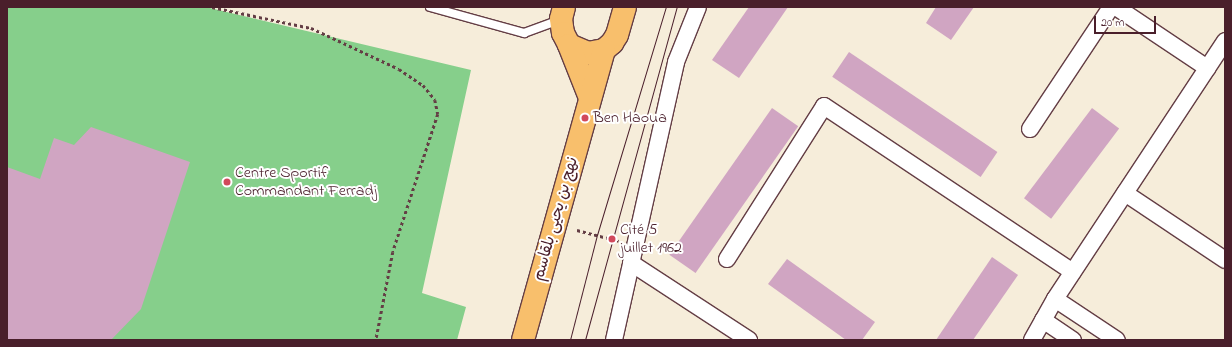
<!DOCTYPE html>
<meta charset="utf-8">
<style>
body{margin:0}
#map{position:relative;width:1232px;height:347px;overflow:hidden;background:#f6edda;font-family:"Indie Flower","Playpen Sans Arabic",sans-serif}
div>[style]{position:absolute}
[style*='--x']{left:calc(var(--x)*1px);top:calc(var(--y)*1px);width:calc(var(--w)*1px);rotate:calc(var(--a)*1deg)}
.green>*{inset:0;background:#86cf8b}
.building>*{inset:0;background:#d0a5c2;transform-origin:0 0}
.path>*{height:2.5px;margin-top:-1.25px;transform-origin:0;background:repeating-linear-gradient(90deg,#643e45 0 3px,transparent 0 6px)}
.roads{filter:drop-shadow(1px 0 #643e45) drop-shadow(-1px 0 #643e45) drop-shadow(0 1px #643e45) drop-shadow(0 -1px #643e45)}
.lane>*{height:8px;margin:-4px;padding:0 4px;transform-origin:4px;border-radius:4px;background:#fff}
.street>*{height:16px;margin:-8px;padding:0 8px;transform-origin:8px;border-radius:8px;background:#fff}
.primary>*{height:22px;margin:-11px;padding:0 11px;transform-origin:11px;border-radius:11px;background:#f8bf6c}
.tram>*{height:1px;margin:-0.5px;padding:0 0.5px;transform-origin:0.5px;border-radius:0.5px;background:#4a1f2b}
.dots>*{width:11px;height:11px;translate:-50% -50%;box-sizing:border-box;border:2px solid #fff;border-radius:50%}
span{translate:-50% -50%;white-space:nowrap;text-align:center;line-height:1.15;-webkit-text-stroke:4px #fff;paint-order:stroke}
.poi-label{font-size:16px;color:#4a1f2b}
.left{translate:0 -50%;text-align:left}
.street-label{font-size:16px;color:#4a1f2b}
.frame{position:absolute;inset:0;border:8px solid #4a1f2b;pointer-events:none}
.scale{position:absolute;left:1094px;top:16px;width:62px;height:18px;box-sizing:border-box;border:2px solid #4a1f2b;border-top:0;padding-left:5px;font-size:12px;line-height:14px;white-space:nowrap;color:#4a1f2b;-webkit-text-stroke:3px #fff;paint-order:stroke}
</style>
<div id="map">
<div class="green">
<i style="clip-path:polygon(7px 7px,206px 7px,471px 70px,422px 293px,466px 307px,457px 340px,7px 340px)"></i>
</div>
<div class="building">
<i style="clip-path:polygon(749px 7px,788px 7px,739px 78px,712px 60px)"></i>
<i style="clip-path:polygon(936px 7px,974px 7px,951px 40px,926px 23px)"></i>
<i style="left:849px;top:52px;width:179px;height:30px;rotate:34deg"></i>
<i style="left:772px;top:108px;width:32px;height:179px;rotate:35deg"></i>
<i style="left:1092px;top:108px;width:34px;height:113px;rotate:37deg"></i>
<i style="clip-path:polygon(91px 127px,190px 162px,141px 309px,111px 340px,7px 340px,7px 167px,40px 179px,54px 138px,74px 145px)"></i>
<i style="clip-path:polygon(992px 257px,1018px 275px,973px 340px,936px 340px)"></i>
<i style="clip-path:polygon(787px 259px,875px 322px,862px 340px,846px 340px,768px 284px)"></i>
</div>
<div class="path">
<i style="--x:212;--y:7;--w:101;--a:12"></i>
<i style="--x:311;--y:28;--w:97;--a:25"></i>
<i style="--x:399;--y:69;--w:29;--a:34"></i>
<i style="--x:423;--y:85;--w:19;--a:51"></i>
<i style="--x:435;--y:100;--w:14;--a:78"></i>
<i style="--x:438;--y:114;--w:145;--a:108.1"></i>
<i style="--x:393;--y:252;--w:90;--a:100.9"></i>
<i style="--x:577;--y:230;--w:43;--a:14.7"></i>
</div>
<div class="roads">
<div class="lane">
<i style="--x:430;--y:7;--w:98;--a:15.5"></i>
<i style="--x:524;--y:33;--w:37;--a:-20"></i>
</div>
<div class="street">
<i style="--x:1116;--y:7;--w:110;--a:33.8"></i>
<i style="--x:1030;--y:129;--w:146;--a:-56.4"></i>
<i style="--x:1125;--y:193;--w:120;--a:33.8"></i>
<i style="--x:727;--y:259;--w:181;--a:-57.6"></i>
<i style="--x:824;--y:106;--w:299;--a:33.7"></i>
<i style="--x:631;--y:263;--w:141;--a:33.1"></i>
<i style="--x:1055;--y:299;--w:74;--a:33.5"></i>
<i style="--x:1043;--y:320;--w:36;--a:34"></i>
<i style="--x:614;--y:340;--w:285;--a:-77.4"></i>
<i style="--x:676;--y:62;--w:59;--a:-68.2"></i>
<i style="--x:1032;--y:340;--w:47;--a:-60.7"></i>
<i style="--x:1055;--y:299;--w:309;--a:-56.6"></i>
</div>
<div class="primary">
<i style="--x:564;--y:7;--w:12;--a:104"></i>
<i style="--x:561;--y:19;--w:14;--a:82"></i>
<i style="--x:563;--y:33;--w:13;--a:63"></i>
<i style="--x:569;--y:45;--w:21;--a:23"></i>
<i style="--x:588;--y:53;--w:16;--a:-11"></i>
<i style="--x:604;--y:50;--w:11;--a:-41"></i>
<i style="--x:612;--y:43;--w:9;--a:-58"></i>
<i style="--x:617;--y:35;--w:29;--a:-74"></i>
<i style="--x:569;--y:45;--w:57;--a:68.4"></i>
<i style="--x:523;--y:340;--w:301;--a:-74.4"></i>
</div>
</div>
<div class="tram">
<i style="--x:570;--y:340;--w:108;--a:-75.6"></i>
<i style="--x:597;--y:235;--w:238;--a:-73.2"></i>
<i style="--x:585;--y:340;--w:345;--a:-74.6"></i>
</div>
<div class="dots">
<i style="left:585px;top:118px;background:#d1495b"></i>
<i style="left:227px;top:182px;background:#d1495b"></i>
<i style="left:612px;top:239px;background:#d1495b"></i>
</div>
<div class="poi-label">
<span class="left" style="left:593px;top:118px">Ben Haoua</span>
<span class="left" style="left:235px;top:182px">Centre Sportif<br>Commandant Ferradj</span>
<span class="left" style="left:620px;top:239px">Cité 5<br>juillet 1962</span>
</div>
<div class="street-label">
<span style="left:556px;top:219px;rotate:-74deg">نهج بن يحيى بلقاسم</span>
</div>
<div class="frame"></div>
<div class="scale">20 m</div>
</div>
